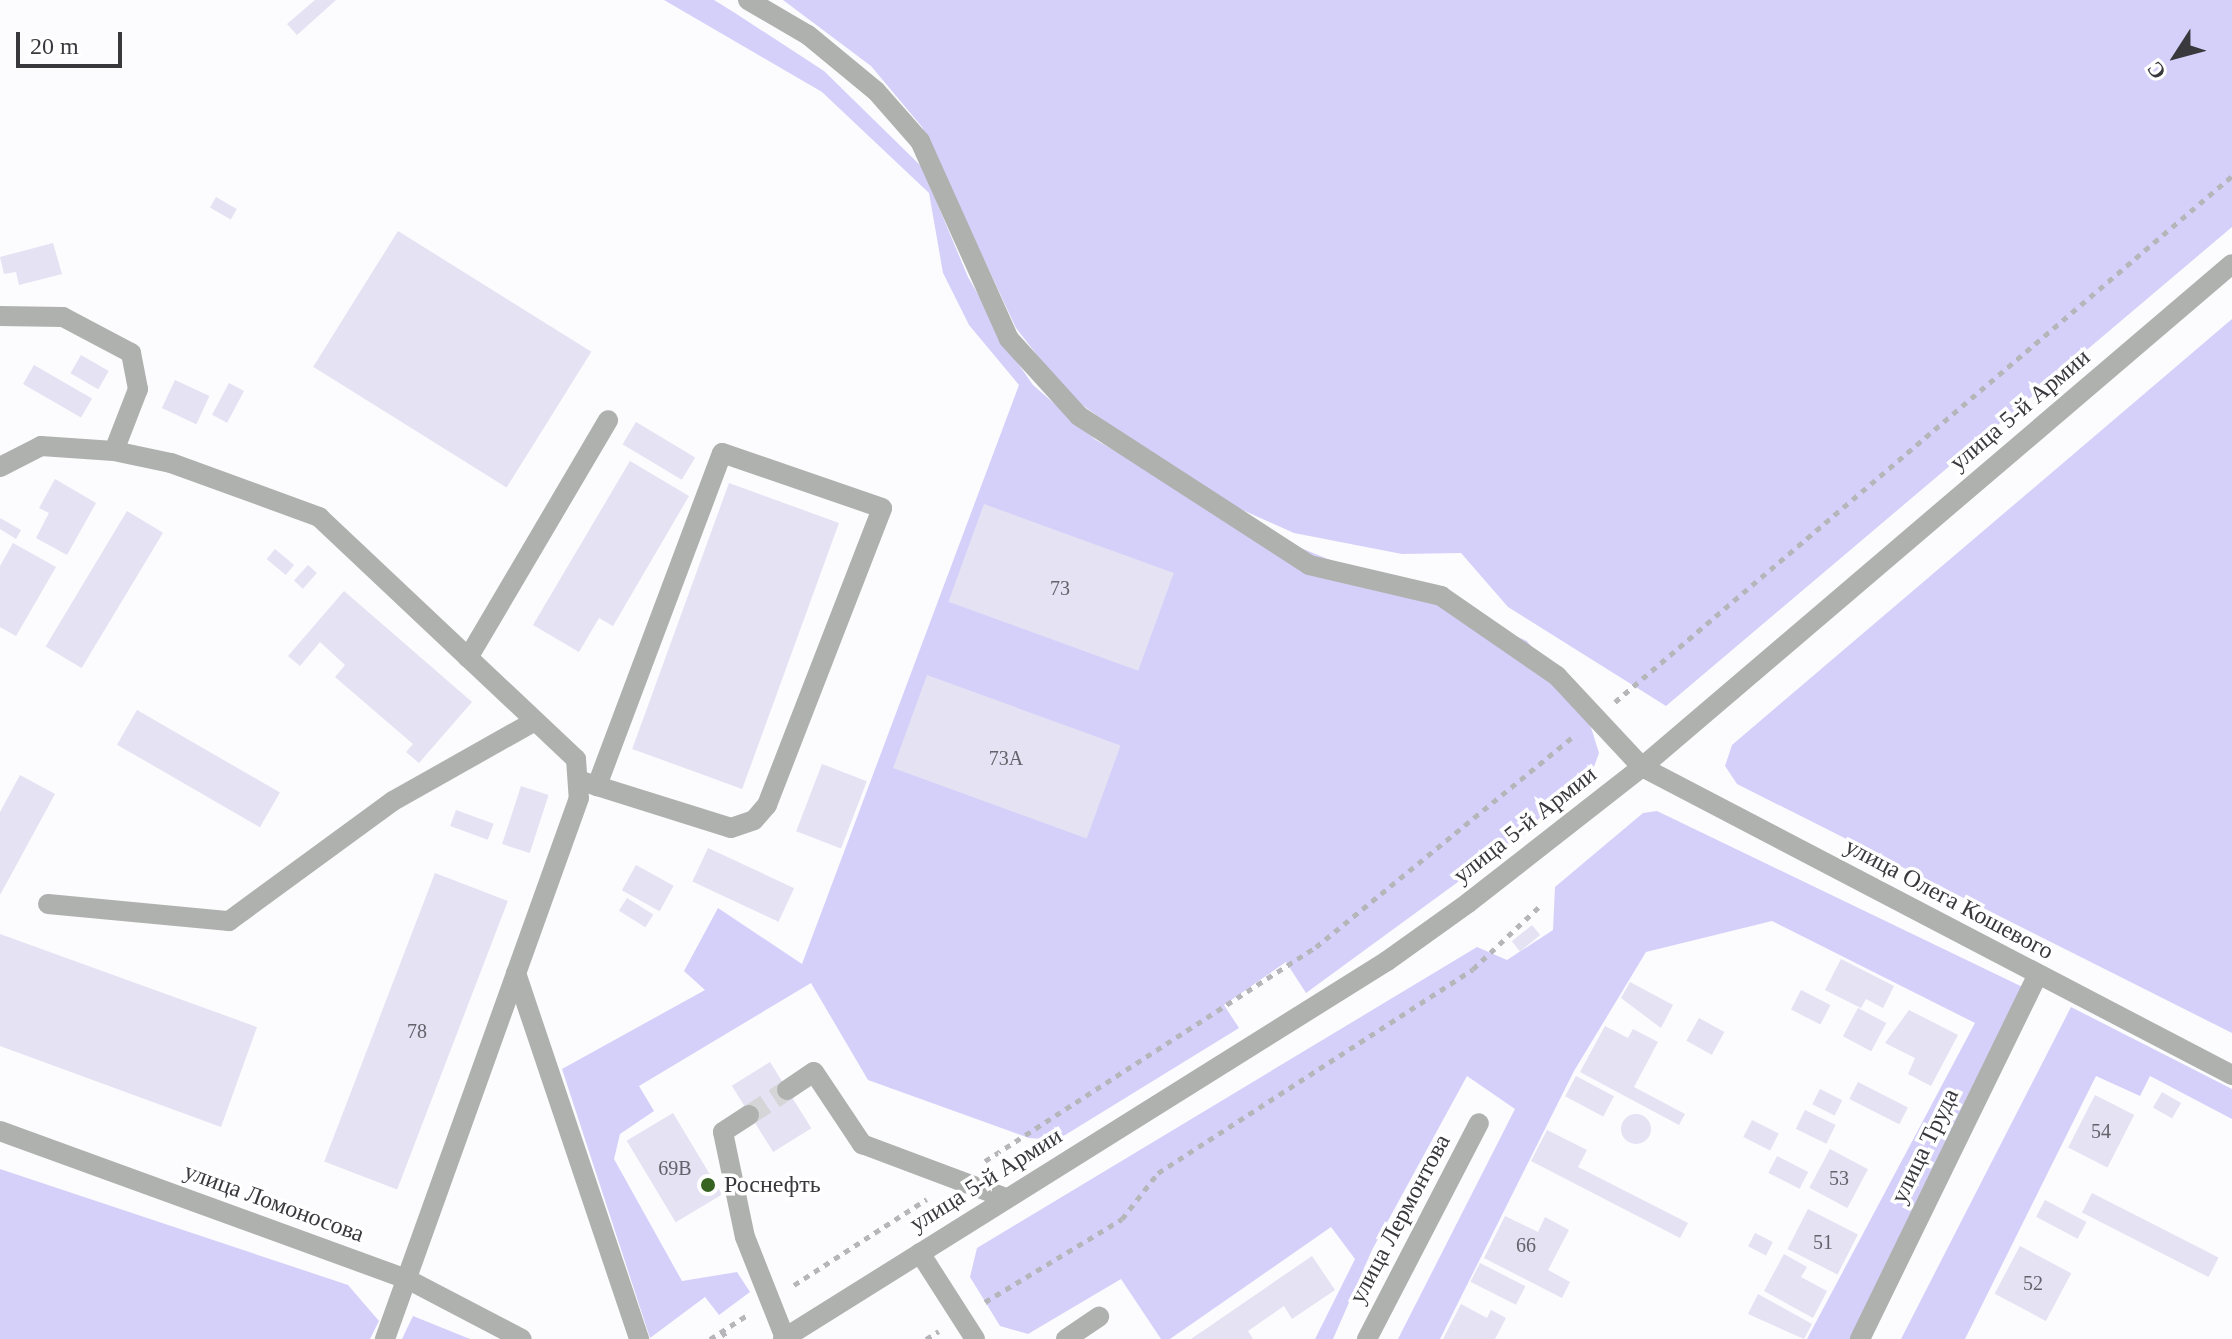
<!DOCTYPE html>
<meta charset="utf-8">
<style>
body{margin:0}
#map{position:relative;width:2232px;height:1339px;overflow:hidden;background:#fcfbfe;font-family:"Times New Roman",serif}
div>[style]{position:absolute}
[style*='--x']{left:calc(var(--x)*1px);top:calc(var(--y)*1px);width:calc(var(--w)*1px);rotate:calc(var(--a)*1deg)}
.green>*{inset:0;background:#d5d0fa}
.building>*{inset:0;background:#e4e2f3;transform-origin:0 0}
.round{border-radius:50%}
.minor-tunnel>*{height:20px;margin-top:-10px;transform-origin:0;background:repeating-linear-gradient(90deg,#d5d4d7 0 20px,transparent 0 30px)}
.path>*{height:5px;margin-top:-2.5px;transform-origin:0;background:repeating-linear-gradient(90deg,#b6b5b9 0 6px,transparent 0 12px)}
.minor>*{height:20px;margin:-10px;padding:0 10px;transform-origin:10px;border-radius:10px;background:#aeb1ad}
.dots>*{width:22px;height:22px;translate:-50% -50%;box-sizing:border-box;border:4px solid #fff;border-radius:50%}
span{translate:-50% -50%;white-space:nowrap;text-align:center;line-height:1.15;-webkit-text-stroke:7px #fff;paint-order:stroke}
.number-label{font-size:20px;color:#64626a}
.number-label span{-webkit-text-stroke-width:0}
.street-label{font-size:24px;color:#39383d}
.poi-label{font-size:24px;color:#39383d}
.left{translate:0 -50%;text-align:left}
.north{position:absolute;left:2136px;top:16px;width:80px;height:80px;-webkit-text-stroke:6px #fff;paint-order:stroke;rotate:234deg;font-size:22px;font-weight:700;line-height:32px;text-align:center;color:#39383d}
.north::after{content:'';display:block;margin:auto;width:28px;height:36px;background:#39383d;clip-path:polygon(50% 0,100% 100%,50% 72%,0 100%)}
.scale{position:absolute;left:16px;top:32px;width:106px;height:36px;box-sizing:border-box;border:4px solid #39383d;border-top:0;padding-left:10px;font-size:24px;line-height:28px;white-space:nowrap;color:#39383d;-webkit-text-stroke:6px #fff;paint-order:stroke}
</style>
<div id="map">
<div class="green">
<i style="clip-path:polygon(664px 0,714px 0,735px 13px,824px 71px,922px 167px,968px 277px,1015px 359px,1033px 385px,1096px 440px,1245px 525px,1527px 641px,1589px 721px,1599px 753px,1588px 783px,1547px 817px,1306px 993px,1286px 962px,1224px 1005px,1239px 1028px,1057px 1140px,1029px 1138px,868px 1080px,811px 983px,639px 1086px,654px 1111px,620px 1134px,614px 1159px,682px 1281px,737px 1272px,750px 1292px,719px 1315px,705px 1297px,650px 1338px,562px 1069px,705px 990px,684px 971px,718px 908px,802px 964px,1019px 385px,969px 325px,943px 273px,929px 193px,822px 92px)"></i>
<i style="clip-path:polygon(783px 0,2232px 0,2232px 227px,1666px 706px,1508px 607px,1461px 553px,1402px 554px,1294px 533px,1209px 495px,1068px 395px,1016px 328px,922px 127px,871px 66px)"></i>
<i style="clip-path:polygon(2232px 319px,2232px 1033px,1737px 784px,1725px 766px,1732px 745px)"></i>
<i style="clip-path:polygon(1657px 811px,2037px 994px,1868px 1339px,1807px 1339px,1975px 1023px,1772px 921px,1646px 952px,1574px 1071px,1440px 1339px,1398px 1339px,1515px 1109px,1467px 1076px,1372px 1250px,1333px 1339px,1315px 1339px,1355px 1259px,1331px 1227px,1170px 1339px,1161px 1339px,1121px 1279px,1028px 1334px,1000px 1326px,970px 1277px,977px 1248px,1477px 947px,1507px 960px,1553px 930px,1555px 887px,1643px 813px)"></i>
<i style="clip-path:polygon(2071px 1007px,2232px 1089px,2232px 1119px,2150px 1076px,2140px 1096px,2096px 1076px,1965px 1339px,1901px 1339px)"></i>
<i style="clip-path:polygon(0 1169px,348px 1285px,379px 1321px,370px 1339px,0 1339px)"></i>
<i style="clip-path:polygon(413px 1316px,470px 1339px,402px 1339px)"></i>
</div>
<div class="building">
<i style="clip-path:polygon(315px 0,336px 0,297px 35px,287px 24px)"></i>
<i style="left:216px;top:197px;width:24px;height:12px;rotate:30deg"></i>
<i style="left:398px;top:231px;width:228px;height:160px;rotate:32deg"></i>
<i style="clip-path:polygon(53px 243px,62px 274px,19px 285px,16px 272px,4px 274px,0 257px)"></i>
<i style="left:81px;top:355px;width:32px;height:21px;rotate:30deg"></i>
<i style="left:34px;top:365px;width:67px;height:22px;rotate:30deg"></i>
<i style="left:175px;top:380px;width:38px;height:31px;rotate:25deg"></i>
<i style="left:229px;top:383px;width:17px;height:36px;rotate:28deg"></i>
<i style="left:636px;top:422px;width:69px;height:26px;rotate:31deg"></i>
<i style="clip-path:polygon(630px 461px,689px 496px,613px 626px,599px 618px,579px 652px,533px 625px)"></i>
<i style="clip-path:polygon(55px 479px,96px 503px,67px 555px,36px 538px,49px 513px,39px 508px)"></i>
<i style="left:729px;top:483px;width:117px;height:283px;rotate:20deg"></i>
<i style="left:984px;top:504px;width:202px;height:104px;rotate:20deg"></i>
<i style="left:127px;top:511px;width:42px;height:158px;rotate:31deg"></i>
<i style="clip-path:polygon(0 518px,21px 530px,16px 539px,0 529px)"></i>
<i style="clip-path:polygon(13px 543px,56px 567px,16px 636px,0 627px,0 566px)"></i>
<i style="left:275px;top:549px;width:25px;height:13px;rotate:40deg"></i>
<i style="left:308px;top:565px;width:12px;height:21px;rotate:42deg"></i>
<i style="clip-path:polygon(344px 591px,472px 702px,419px 763px,406px 752px,413px 744px,335px 677px,345px 665px,320px 642px,300px 666px,288px 656px)"></i>
<i style="left:927px;top:675px;width:206px;height:99px;rotate:20deg"></i>
<i style="left:137px;top:710px;width:165px;height:40px;rotate:30deg"></i>
<i style="left:822px;top:764px;width:48px;height:72px;rotate:21deg"></i>
<i style="clip-path:polygon(20px 775px,55px 794px,0 895px,0 812px)"></i>
<i style="left:521px;top:786px;width:29px;height:61px;rotate:18deg"></i>
<i style="left:456px;top:810px;width:40px;height:17px;rotate:20deg"></i>
<i style="left:708px;top:848px;width:95px;height:37px;rotate:25deg"></i>
<i style="left:636px;top:865px;width:43px;height:29px;rotate:29deg"></i>
<i style="left:435px;top:873px;width:78px;height:309px;rotate:21deg"></i>
<i style="left:627px;top:898px;width:31px;height:15px;rotate:32deg"></i>
<i style="left:1532px;top:925px;width:13px;height:26px;rotate:51deg"></i>
<i style="clip-path:polygon(0 934px,257px 1027px,221px 1127px,0 1046px)"></i>
<i style="clip-path:polygon(1841px 959px,1894px 986px,1883px 1008px,1866px 999px,1861px 1008px,1825px 990px)"></i>
<i style="clip-path:polygon(1630px 982px,1673px 1005px,1661px 1028px,1621px 998px)"></i>
<i style="left:1801px;top:990px;width:33px;height:22px;rotate:27deg"></i>
<i style="left:1858px;top:1008px;width:32px;height:32px;rotate:28deg"></i>
<i style="clip-path:polygon(1909px 1010px,1958px 1035px,1931px 1086px,1908px 1074px,1915px 1058px,1885px 1043px)"></i>
<i style="left:1699px;top:1018px;width:29px;height:26px;rotate:29deg"></i>
<i style="clip-path:polygon(1605px 1026px,1628px 1038px,1633px 1029px,1658px 1042px,1634px 1087px,1685px 1114px,1679px 1125px,1580px 1072px)"></i>
<i style="left:770px;top:1062px;width:78px;height:45px;rotate:58deg"></i>
<i style="left:1576px;top:1076px;width:43px;height:23px;rotate:28deg"></i>
<i style="left:1858px;top:1082px;width:56px;height:19px;rotate:27deg"></i>
<i style="left:1820px;top:1089px;width:25px;height:17px;rotate:27deg"></i>
<i style="left:2162px;top:1092px;width:22px;height:18px;rotate:30deg"></i>
<i style="left:2095px;top:1095px;width:44px;height:59px;rotate:27deg"></i>
<i style="left:1805px;top:1110px;width:34px;height:21px;rotate:26deg"></i>
<i style="left:673px;top:1113px;width:95px;height:54px;rotate:59deg"></i>
<i class="round" style="left:1621px;top:1114px;width:30px;height:30px"></i>
<i style="left:1752px;top:1120px;width:30px;height:19px;rotate:27deg"></i>
<i style="clip-path:polygon(1547px 1130px,1587px 1150px,1578px 1167px,1688px 1223px,1680px 1238px,1531px 1161px)"></i>
<i style="left:1830px;top:1149px;width:43px;height:44px;rotate:28deg"></i>
<i style="left:1777px;top:1156px;width:35px;height:19px;rotate:27deg"></i>
<i style="left:2092px;top:1193px;width:142px;height:22px;rotate:27deg"></i>
<i style="left:2045px;top:1200px;width:47px;height:19px;rotate:28deg"></i>
<i style="left:1808px;top:1209px;width:56px;height:45px;rotate:27deg"></i>
<i style="clip-path:polygon(1505px 1216px,1538px 1232px,1545px 1217px,1569px 1230px,1548px 1270px,1570px 1282px,1562px 1298px,1484px 1258px)"></i>
<i style="left:1755px;top:1233px;width:20px;height:15px;rotate:27deg"></i>
<i style="left:2020px;top:1246px;width:58px;height:54px;rotate:28deg"></i>
<i style="clip-path:polygon(1784px 1254px,1807px 1267px,1801px 1277px,1827px 1291px,1813px 1318px,1764px 1291px)"></i>
<i style="clip-path:polygon(1312px 1256px,1335px 1290px,1292px 1319px,1284px 1306px,1248px 1331px,1253px 1339px,1191px 1339px)"></i>
<i style="left:1480px;top:1263px;width:51px;height:21px;rotate:27deg"></i>
<i style="clip-path:polygon(1758px 1294px,1812px 1324px,1804px 1339px,1748px 1314px)"></i>
<i style="clip-path:polygon(1461px 1304px,1487px 1318px,1491px 1310px,1506px 1318px,1495px 1339px,1443px 1339px)"></i>
</div>
<div class="minor-tunnel">
<i style="--x:749;--y:1115;--w:45;--a:-33.3"></i>
</div>
<div class="path">
<i style="--x:1615;--y:702;--w:811;--a:-40.45"></i>
<i style="--x:985;--y:1161;--w:394;--a:-32.9"></i>
<i style="--x:1316;--y:947;--w:336;--a:-39.3"></i>
<i style="--x:794;--y:1285;--w:158;--a:-32.9"></i>
<i style="--x:985;--y:1302;--w:160;--a:-31.2"></i>
<i style="--x:1122;--y:1219;--w:58;--a:-52"></i>
<i style="--x:1158;--y:1173;--w:375;--a:-32.9"></i>
<i style="--x:1473;--y:969;--w:93;--a:-43.3"></i>
<i style="--x:722;--y:1331;--w:9;--a:58"></i>
<i style="--x:710;--y:1339;--w:46;--a:-32.7"></i>
<i style="--x:926;--y:1339;--w:15;--a:-32"></i>
</div>
<div class="minor">
<i style="--x:748;--y:0;--w:69;--a:30.3"></i>
<i style="--x:808;--y:35;--w:88;--a:39.5"></i>
<i style="--x:876;--y:91;--w:67;--a:48.7"></i>
<i style="--x:920;--y:141;--w:217;--a:65.8"></i>
<i style="--x:1009;--y:339;--w:104;--a:47.7"></i>
<i style="--x:1079;--y:416;--w:274;--a:32.9"></i>
<i style="--x:1309;--y:565;--w:136;--a:13.2"></i>
<i style="--x:1441;--y:596;--w:141;--a:34.6"></i>
<i style="--x:1557;--y:676;--w:125;--a:47"></i>
<i style="--x:1642;--y:767;--w:666;--a:27.57"></i>
<i style="--x:0;--y:316;--w:63;--a:0.9"></i>
<i style="--x:63;--y:317;--w:77;--a:27.9"></i>
<i style="--x:131;--y:353;--w:37;--a:79"></i>
<i style="--x:138;--y:389;--w:66;--a:111.2"></i>
<i style="--x:0;--y:467;--w:46;--a:-27.1"></i>
<i style="--x:41;--y:446;--w:73;--a:3.9"></i>
<i style="--x:114;--y:451;--w:58;--a:11.9"></i>
<i style="--x:171;--y:463;--w:158;--a:20"></i>
<i style="--x:319;--y:517;--w:353;--a:43.3"></i>
<i style="--x:576;--y:759;--w:39;--a:86"></i>
<i style="--x:579;--y:798;--w:575;--a:109.73"></i>
<i style="--x:468;--y:658;--w:276;--a:-59.5"></i>
<i style="--x:578;--y:780;--w:160;--a:17.4"></i>
<i style="--x:731;--y:828;--w:24;--a:-19"></i>
<i style="--x:754;--y:820;--w:20;--a:-49"></i>
<i style="--x:767;--y:805;--w:318;--a:-68.8"></i>
<i style="--x:882;--y:508;--w:169;--a:-161"></i>
<i style="--x:722;--y:453;--w:356;--a:110.6"></i>
<i style="--x:48;--y:904;--w:182;--a:5.4"></i>
<i style="--x:229;--y:921;--w:203;--a:-36.2"></i>
<i style="--x:393;--y:801;--w:163;--a:-29.4"></i>
<i style="--x:516;--y:973;--w:386;--a:71.4"></i>
<i style="--x:787;--y:1090;--w:32;--a:-34"></i>
<i style="--x:814;--y:1072;--w:87;--a:56.3"></i>
<i style="--x:862;--y:1144;--w:154;--a:20.6"></i>
<i style="--x:749;--y:1115;--w:31;--a:147"></i>
<i style="--x:723;--y:1132;--w:107;--a:78.2"></i>
<i style="--x:745;--y:1237;--w:109;--a:68.4"></i>
<i style="--x:0;--y:1131;--w:435;--a:20"></i>
<i style="--x:409;--y:1280;--w:127;--a:27.6"></i>
<i style="--x:920;--y:1253;--w:102;--a:57.4"></i>
<i style="--x:783;--y:1339;--w:713;--a:-32.04"></i>
<i style="--x:1387;--y:961;--w:100;--a:-35.6"></i>
<i style="--x:1468;--y:903;--w:221;--a:-38"></i>
<i style="--x:1642;--y:767;--w:775;--a:-40.45"></i>
<i style="--x:1066;--y:1339;--w:40;--a:-34"></i>
<i style="--x:1367;--y:1339;--w:243;--a:-62.6"></i>
<i style="--x:1860;--y:1339;--w:404;--a:-64"></i>
</div>
<div class="dots">
<i style="left:708px;top:1185px;background:#376322"></i>
</div>
<div class="number-label">
<span style="left:1060px;top:588px">73</span>
<span style="left:1006px;top:758px">73А</span>
<span style="left:417px;top:1031px">78</span>
<span style="left:2101px;top:1131px">54</span>
<span style="left:675px;top:1168px">69В</span>
<span style="left:1839px;top:1178px">53</span>
<span style="left:1823px;top:1242px">51</span>
<span style="left:1526px;top:1245px">66</span>
<span style="left:2033px;top:1283px">52</span>
</div>
<div class="street-label">
<span style="left:2020px;top:410px;rotate:-40deg">улица 5-й Армии</span>
<span style="left:1525px;top:825px;rotate:-38deg">улица 5-й Армии</span>
<span style="left:1949px;top:899px;rotate:28deg">улица Олега Кошевого</span>
<span style="left:1925px;top:1146px;rotate:-64deg">улица Труда</span>
<span style="left:986px;top:1180px;rotate:-32deg">улица 5-й Армии</span>
<span style="left:274px;top:1203px;rotate:20deg">улица Ломоносова</span>
<span style="left:1400px;top:1219px;rotate:-62deg">улица Лермонтова</span>
</div>
<div class="poi-label">
<span class="left" style="left:724px;top:1185px">Роснефть</span>
</div>
<div class="north">С</div>
<div class="scale">20 m</div>
</div>
